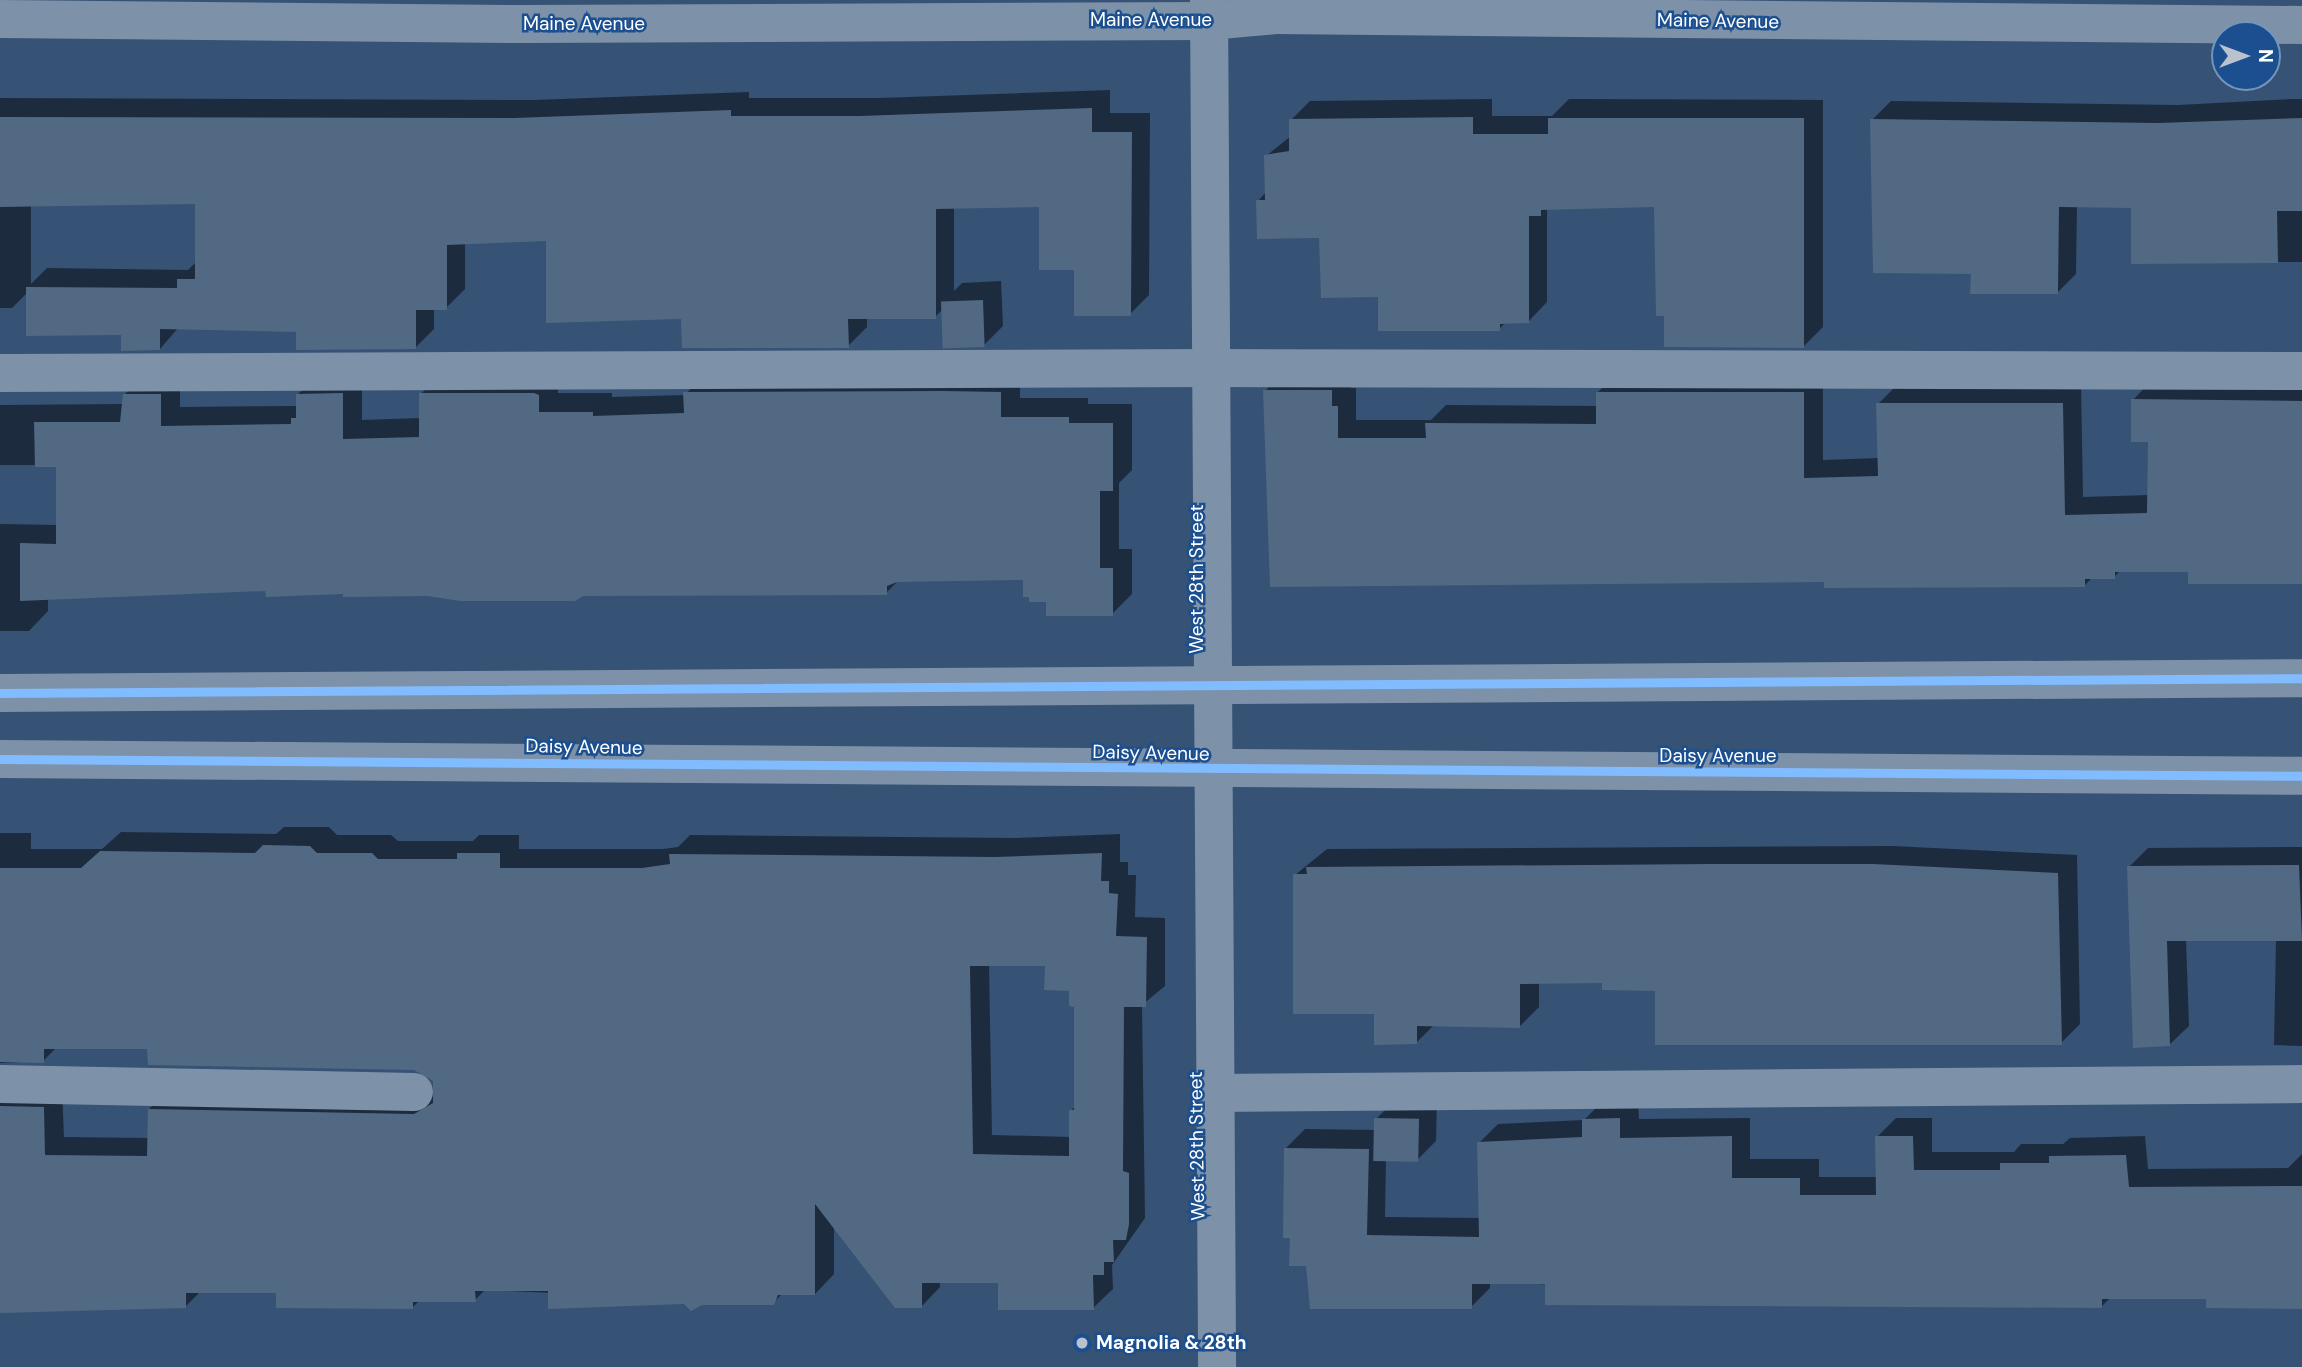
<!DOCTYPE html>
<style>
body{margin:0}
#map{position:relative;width:2302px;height:1367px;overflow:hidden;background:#365274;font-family:"DM Sans",sans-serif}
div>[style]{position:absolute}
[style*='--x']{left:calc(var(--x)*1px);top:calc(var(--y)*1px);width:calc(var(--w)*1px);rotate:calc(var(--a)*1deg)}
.shadow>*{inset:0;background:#0007}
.building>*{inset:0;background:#526984;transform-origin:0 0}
.minor>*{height:38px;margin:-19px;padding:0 19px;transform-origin:19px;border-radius:19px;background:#7d92a8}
.cycleway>*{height:9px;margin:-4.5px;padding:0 4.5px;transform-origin:4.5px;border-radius:4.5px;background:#80bcff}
.dots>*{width:19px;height:19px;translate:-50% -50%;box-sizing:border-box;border:4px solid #1b4f8f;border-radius:50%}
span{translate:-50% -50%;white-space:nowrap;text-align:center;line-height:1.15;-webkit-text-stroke:5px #1b4f8f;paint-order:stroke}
.street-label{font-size:19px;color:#fff}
.poi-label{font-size:19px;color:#fff;font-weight:700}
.left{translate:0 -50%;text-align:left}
.north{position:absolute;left:2211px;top:21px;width:70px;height:70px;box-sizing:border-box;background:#1b4f8f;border:2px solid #7695bc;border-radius:50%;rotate:90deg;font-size:19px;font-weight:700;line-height:28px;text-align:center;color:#fff}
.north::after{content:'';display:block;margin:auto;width:24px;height:32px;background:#b9c2ce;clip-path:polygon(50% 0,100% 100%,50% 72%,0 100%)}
</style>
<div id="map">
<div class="shadow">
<i style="clip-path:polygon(evenodd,1110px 90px,1110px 113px,1150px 113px,1149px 295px,1130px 314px,1076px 268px,1041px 205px,954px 207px,954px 291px,962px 283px,1001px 281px,1003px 326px,984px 345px,943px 309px,935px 317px,867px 317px,867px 327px,848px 346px,683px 317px,548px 239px,465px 243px,465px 289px,446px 308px,434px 308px,434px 329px,415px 348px,298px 330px,179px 327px,160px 349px,28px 292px,12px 308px,0 308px,0 98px,534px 100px,749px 92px,749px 98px,879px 98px,1110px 90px,197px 203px,197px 261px,188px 270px,47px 268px,31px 284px,31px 205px,197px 203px)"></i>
<i style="clip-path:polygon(1492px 99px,1492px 116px,1552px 116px,1569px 99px,1823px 100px,1823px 327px,1804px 346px,1666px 314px,1656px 205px,1547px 208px,1547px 302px,1528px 322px,1506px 322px,1499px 329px,1380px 295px,1321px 236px,1258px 201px,1266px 192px,1266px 156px,1291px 136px,1291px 120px,1310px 101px)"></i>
<i style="clip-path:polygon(2291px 99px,2302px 99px,2302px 262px,2133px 262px,2133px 206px,2077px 205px,2076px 274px,2057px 293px,1972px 272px,1872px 120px,1891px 101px,2178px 105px)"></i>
<i style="clip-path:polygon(1284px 372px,1351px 372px,1351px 388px,1356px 388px,1356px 420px,1431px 420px,1446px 405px,1598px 406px,1598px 392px,1617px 373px,1823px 373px,1823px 460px,1879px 458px,1878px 404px,1897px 385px,2081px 384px,2083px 497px,2149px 495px,2150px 440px,2133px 400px,2152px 380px,2302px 381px,2302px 584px,2189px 582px,2189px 570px,2121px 570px,2114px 577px,2092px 578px,2085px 585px,1826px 580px,1272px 585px,1265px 391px)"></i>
<i style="clip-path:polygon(705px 373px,1020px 373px,1020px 398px,1088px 398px,1088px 404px,1132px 404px,1132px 470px,1119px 483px,1119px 549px,1132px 549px,1132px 594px,1112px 614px,1048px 601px,1025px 579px,898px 581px,886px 593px,428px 595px,267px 589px,73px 594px,67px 599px,48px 599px,48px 611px,29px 631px,0 631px,0 524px,58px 525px,58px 465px,0 465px,0 405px,123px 404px,124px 395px,144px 375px,180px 375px,180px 407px,298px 406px,298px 394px,318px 375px,362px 374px,362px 420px,421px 418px,421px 394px,440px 374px,558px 375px,558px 393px,612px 393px,612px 397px,685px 395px)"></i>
<i style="clip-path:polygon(evenodd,284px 827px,329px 827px,337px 835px,391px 835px,398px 841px,473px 841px,479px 835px,519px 835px,519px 849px,663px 849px,678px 847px,690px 835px,1015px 838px,1120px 834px,1120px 862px,1128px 862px,1128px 875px,1136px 875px,1135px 917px,1165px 918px,1165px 986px,1142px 1005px,1145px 1218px,1112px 1265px,1113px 1289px,1093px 1308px,1000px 1281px,940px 1281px,940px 1287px,921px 1307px,834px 1226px,834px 1274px,815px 1294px,783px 1293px,773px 1303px,485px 1290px,475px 1300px,420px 1300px,413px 1307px,278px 1291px,201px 1291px,185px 1307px,0 1308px,0 1070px,62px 1088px,64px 1137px,149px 1138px,149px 1109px,169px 1090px,434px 1095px,434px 1080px,415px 1068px,149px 1047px,57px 1047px,43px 1061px,0 1063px,0 833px,31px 833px,31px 849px,102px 849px,121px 832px,276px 834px,284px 827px,989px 964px,1047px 964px,1071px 989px,1076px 1005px,1076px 1105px,1071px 1111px,1071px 1137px,992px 1135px,989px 964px)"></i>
<i style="clip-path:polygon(1893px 846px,2077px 855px,2080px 1024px,2061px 1043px,1604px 981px,1539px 982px,1539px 1007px,1520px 1026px,1434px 1025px,1416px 1043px,1376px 1012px,1295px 875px,1327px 849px)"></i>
<i style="clip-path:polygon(2302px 847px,2302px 1046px,2274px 1045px,2276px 940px,2186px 940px,2189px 1026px,2169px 1045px,2129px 867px,2148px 848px)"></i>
<i style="clip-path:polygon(1395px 1100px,1437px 1100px,1436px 1141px,1417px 1160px,1386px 1159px,1385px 1217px,1480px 1218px,1479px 1143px,1498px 1124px,1584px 1120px,1603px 1101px,1638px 1100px,1639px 1119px,1750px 1118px,1750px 1159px,1819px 1159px,1819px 1177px,1878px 1177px,1877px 1137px,1896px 1118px,1932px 1118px,1932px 1152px,2014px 1152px,2021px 1144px,2063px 1144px,2070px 1138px,2145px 1136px,2148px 1169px,2288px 1168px,2302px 1154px,2302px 1307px,2207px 1297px,2111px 1297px,2101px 1307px,1490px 1282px,1490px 1288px,1471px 1307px,1308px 1265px,1292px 1236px,1286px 1148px,1305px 1129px,1376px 1130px,1376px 1119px)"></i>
</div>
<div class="building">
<i style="clip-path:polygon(1092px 108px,1092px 132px,1132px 132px,1131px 316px,1074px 316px,1074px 270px,1039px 270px,1039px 207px,936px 209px,936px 319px,848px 319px,849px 348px,682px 348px,681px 319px,546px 323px,546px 241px,447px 245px,447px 310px,416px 310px,416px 349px,296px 350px,296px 332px,160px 329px,160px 350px,121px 351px,121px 335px,26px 336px,26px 287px,177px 288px,177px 279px,195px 279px,195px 204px,0 207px,0 117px,514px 118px,731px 110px,731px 116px,859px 116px)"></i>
<i style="clip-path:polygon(1473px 117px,1473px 134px,1548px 134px,1548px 118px,1804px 118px,1804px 348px,1664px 347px,1664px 316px,1656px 316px,1654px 207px,1541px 210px,1541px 216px,1529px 216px,1529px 323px,1500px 324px,1500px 331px,1378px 331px,1378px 297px,1321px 298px,1319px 238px,1257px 239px,1256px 200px,1265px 200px,1264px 155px,1289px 151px,1289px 119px)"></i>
<i style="clip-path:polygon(2302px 118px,2302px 211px,2277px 211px,2278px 263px,2131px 264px,2131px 208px,2059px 207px,2058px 294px,1970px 294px,1971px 274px,1873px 273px,1870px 119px,2158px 123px)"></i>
<i style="left:983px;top:300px;width:47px;height:42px;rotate:88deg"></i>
<i style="clip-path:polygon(1263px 390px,1332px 390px,1332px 406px,1338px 406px,1338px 438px,1426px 438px,1425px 423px,1596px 424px,1596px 392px,1804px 392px,1804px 478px,1878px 476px,1876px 403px,2063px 403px,2065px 515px,2147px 513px,2148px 442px,2131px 442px,2131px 399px,2302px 401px,2302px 584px,2188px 584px,2188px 572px,2115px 572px,2115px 579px,2085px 579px,2085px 587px,1824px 588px,1824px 582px,1270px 587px)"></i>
<i style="clip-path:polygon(943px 391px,1001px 392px,1001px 417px,1069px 417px,1069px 423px,1113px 423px,1113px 491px,1100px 491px,1100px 568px,1113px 568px,1113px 616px,1046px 616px,1046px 602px,1029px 602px,1029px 597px,1023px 597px,1023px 580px,897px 582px,887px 586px,887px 595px,583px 596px,575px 601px,460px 601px,428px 596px,343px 597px,343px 594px,266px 597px,265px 591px,20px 601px,20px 543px,56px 544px,56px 467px,35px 467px,34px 422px,120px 422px,123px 394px,161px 394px,161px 426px,291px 424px,291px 418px,296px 418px,296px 394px,343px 393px,343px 439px,419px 437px,419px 393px,534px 393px,539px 395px,539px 412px,593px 412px,593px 416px,684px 413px,683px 392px)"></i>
<i style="clip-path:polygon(evenodd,263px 845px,310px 846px,317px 853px,372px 853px,378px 859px,457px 859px,457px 853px,500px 853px,500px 868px,642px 868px,670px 864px,669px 854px,995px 857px,1102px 853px,1101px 881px,1109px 881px,1109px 893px,1118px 894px,1116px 936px,1147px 937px,1146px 1007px,1124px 1007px,1123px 1171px,1129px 1173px,1129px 1224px,1126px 1240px,1113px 1240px,1114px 1262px,1104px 1262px,1104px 1275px,1093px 1275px,1094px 1310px,998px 1310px,998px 1283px,922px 1283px,922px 1308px,895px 1308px,815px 1204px,815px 1295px,778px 1295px,774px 1305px,702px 1305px,691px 1311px,684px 1304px,548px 1309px,548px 1291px,475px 1291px,476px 1302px,413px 1302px,413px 1309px,276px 1308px,276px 1293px,186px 1293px,186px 1308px,0 1313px,0 1106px,44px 1107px,45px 1155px,147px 1156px,148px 1109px,414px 1114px,433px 1103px,433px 1081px,414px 1070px,148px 1065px,147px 1049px,44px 1049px,44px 1063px,0 1062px,0 868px,81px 868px,100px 851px,255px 853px,263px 845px,970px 966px,1045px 966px,1044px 990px,1069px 991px,1069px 1006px,1074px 1007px,1074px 1110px,1069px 1110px,1069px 1156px,973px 1154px,970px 966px)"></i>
<i style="clip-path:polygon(1712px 864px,1873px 864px,2058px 873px,2062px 1045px,1655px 1045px,1655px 991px,1602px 990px,1602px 983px,1520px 984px,1520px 1028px,1417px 1026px,1417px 1044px,1374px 1045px,1374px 1014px,1293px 1014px,1293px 874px,1307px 874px,1306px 867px)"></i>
<i style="clip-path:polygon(2299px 865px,2302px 941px,2167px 941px,2170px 1046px,2133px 1048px,2127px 866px)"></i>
<i style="left:1374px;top:1118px;width:45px;height:43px;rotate:1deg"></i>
<i style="clip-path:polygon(1620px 1118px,1620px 1138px,1732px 1136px,1732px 1178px,1800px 1178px,1800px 1195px,1876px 1195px,1875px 1136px,1913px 1136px,1914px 1170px,2000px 1170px,2000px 1163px,2049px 1163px,2049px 1156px,2126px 1155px,2129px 1187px,2302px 1186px,2302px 1309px,2206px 1308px,2206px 1299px,2102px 1299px,2102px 1308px,1545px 1305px,1545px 1284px,1472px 1284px,1472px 1309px,1310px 1309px,1306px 1266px,1289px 1266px,1290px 1238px,1283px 1238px,1284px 1148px,1369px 1149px,1367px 1235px,1479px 1237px,1477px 1142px,1582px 1137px,1582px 1119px)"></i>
</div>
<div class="minor">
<i style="--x:1209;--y:0;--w:1367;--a:89.66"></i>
<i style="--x:0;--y:19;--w:523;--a:0.55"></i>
<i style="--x:523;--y:24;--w:686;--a:-0.25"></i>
<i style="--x:1209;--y:21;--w:67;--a:-5.1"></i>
<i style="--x:1276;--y:15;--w:1026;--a:0.56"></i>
<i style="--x:0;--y:373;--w:1214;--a:-0.24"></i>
<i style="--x:1214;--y:368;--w:1088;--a:0.16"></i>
<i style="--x:0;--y:693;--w:2302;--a:-0.37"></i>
<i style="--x:0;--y:759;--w:2302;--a:0.42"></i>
<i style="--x:0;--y:1084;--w:414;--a:1.1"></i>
<i style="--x:1214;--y:1093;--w:1088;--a:-0.47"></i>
</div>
<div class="cycleway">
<i style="--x:0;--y:693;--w:2302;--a:-0.37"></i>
<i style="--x:0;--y:759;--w:2302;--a:0.42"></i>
</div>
<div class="dots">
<i style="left:1082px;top:1343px;background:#b9c2ce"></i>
</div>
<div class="street-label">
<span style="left:1151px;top:20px">Maine Avenue</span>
<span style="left:1718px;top:21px;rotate:1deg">Maine Avenue</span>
<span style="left:584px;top:24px">Maine Avenue</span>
<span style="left:1197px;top:579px;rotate:-90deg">West 28th Street</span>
<span style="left:584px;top:747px;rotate:1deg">Daisy Avenue</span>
<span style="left:1151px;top:753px;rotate:1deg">Daisy Avenue</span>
<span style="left:1718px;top:756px">Daisy Avenue</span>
<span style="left:1197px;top:1146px;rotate:-91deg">West 28th Street</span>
</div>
<div class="poi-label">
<span class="left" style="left:1096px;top:1343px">Magnolia &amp; 28th</span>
</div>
<div class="north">N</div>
</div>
